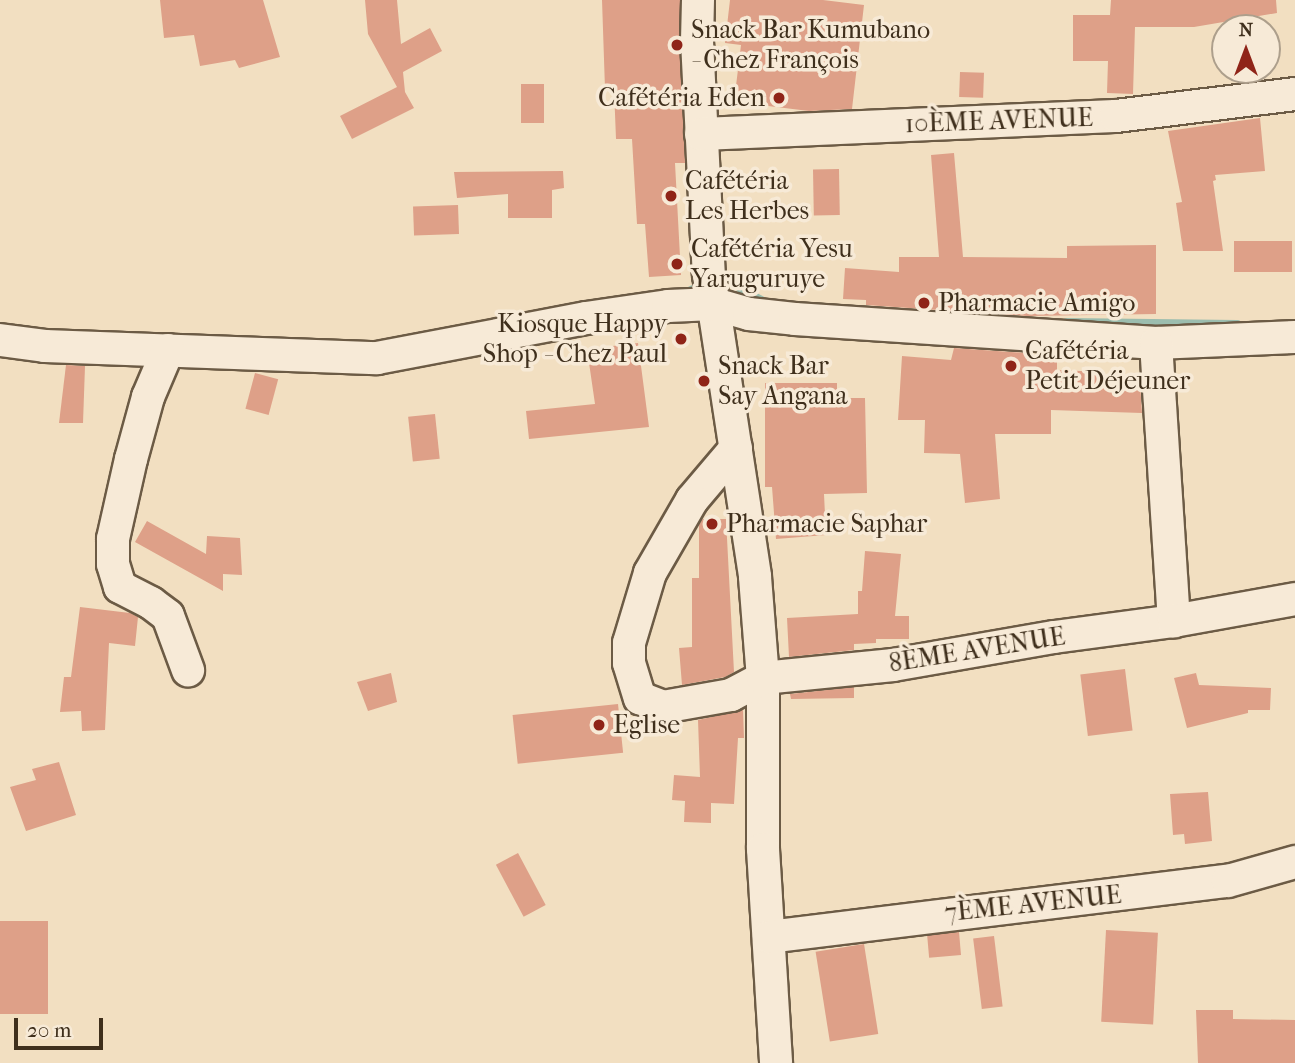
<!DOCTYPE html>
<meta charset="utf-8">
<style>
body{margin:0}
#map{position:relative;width:1295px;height:1063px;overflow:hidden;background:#f2dfc1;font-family:"IM FELL French Canon",serif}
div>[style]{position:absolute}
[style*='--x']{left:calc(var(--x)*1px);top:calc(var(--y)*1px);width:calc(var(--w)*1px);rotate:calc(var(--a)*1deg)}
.stream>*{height:9px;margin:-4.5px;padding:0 4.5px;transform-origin:4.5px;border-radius:4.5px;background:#9cbdae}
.building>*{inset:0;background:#dea088;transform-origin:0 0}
.roads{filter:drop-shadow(2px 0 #6c5b45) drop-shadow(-2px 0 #6c5b45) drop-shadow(0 2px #6c5b45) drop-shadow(0 -2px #6c5b45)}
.minor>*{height:32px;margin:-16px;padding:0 16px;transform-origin:16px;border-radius:16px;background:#f7ead7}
.dots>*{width:19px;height:19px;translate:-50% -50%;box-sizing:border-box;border:4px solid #f7ead7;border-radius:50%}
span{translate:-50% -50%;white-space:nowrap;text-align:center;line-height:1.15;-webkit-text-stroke:7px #f7ead7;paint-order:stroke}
.poi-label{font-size:26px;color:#3f2f1c}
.left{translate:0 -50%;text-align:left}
.right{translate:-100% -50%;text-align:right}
.street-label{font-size:26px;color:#3f2f1c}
.north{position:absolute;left:1211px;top:14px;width:70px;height:70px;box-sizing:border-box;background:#f7ead7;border:2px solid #ad9f8c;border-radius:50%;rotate:0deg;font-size:19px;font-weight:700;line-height:28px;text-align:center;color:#3f2f1c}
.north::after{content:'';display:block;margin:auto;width:24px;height:32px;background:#8f2418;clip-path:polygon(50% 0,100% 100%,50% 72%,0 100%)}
.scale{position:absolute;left:14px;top:1018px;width:89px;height:32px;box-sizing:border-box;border:4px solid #3f2f1c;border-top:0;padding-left:9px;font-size:21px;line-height:24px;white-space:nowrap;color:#3f2f1c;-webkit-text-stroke:5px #f7ead7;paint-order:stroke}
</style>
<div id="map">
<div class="stream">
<i style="--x:682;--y:294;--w:44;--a:-25.4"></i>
<i style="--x:722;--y:275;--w:8;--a:14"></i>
<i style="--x:730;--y:277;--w:18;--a:47"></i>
<i style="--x:742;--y:290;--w:27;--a:28"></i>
<i style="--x:1066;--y:322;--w:171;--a:0.7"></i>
</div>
<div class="building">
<i style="clip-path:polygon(160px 0,263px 0,280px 57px,239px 68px,235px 60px,200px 66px,194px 35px,164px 38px)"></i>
<i style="clip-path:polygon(365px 0,397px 0,401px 44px,430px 28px,442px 51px,403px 72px,405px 92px,414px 108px,352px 139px,340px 116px,397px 87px,368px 34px)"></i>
<i style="clip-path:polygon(602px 0,680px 0,685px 163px,675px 163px,681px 275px,649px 277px,645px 224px,637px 224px,632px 139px,616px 139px,614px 89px,605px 89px)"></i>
<i style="clip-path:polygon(730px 0,823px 0,864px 5px,852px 109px,809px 111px,734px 102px,741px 45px,725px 43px)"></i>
<i style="clip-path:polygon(1111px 0,1276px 0,1277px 13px,1194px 27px,1135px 27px,1133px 94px,1107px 93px,1108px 61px,1073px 61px,1073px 15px,1110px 15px)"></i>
<i style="left:960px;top:72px;width:24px;height:25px;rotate:2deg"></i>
<i style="left:521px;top:84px;width:23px;height:39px"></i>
<i style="clip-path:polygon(1260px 118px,1265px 171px,1215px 175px,1216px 180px,1213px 181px,1223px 251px,1183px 251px,1176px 203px,1182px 202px,1168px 131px)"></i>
<i style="clip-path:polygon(954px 153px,963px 257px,1067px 258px,1067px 246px,1156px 245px,1156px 314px,1027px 316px,866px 305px,866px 300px,843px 299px,845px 268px,899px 272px,899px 257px,939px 257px,931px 155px)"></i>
<i style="left:839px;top:169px;width:46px;height:26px;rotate:89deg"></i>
<i style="clip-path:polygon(563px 171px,564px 188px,552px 190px,552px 218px,508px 218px,508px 194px,457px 198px,454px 172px)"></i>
<i style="left:458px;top:205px;width:29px;height:45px;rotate:88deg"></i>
<i style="left:1234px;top:241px;width:58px;height:31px"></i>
<i style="clip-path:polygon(638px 343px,649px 427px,529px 439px,526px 411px,595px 404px,587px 349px)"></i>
<i style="clip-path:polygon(954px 348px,1027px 353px,1027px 361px,1057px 361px,1057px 370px,1104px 372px,1103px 382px,1140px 382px,1142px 413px,1051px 410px,1051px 434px,995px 434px,1000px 499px,965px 503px,960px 454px,924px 453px,925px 420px,898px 420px,902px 356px,951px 360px)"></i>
<i style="clip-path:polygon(66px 365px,85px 366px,83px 423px,59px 423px)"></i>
<i style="left:255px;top:373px;width:24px;height:37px;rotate:15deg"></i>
<i style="clip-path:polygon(765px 383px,837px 383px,837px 398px,865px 398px,867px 493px,824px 494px,826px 535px,776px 539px,772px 487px,765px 487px)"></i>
<i style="left:435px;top:414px;width:45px;height:27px;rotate:84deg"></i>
<i style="clip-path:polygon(703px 519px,726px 519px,734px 672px,725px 677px,682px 685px,679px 648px,692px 647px,692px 578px,699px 578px,699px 524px)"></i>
<i style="clip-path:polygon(147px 521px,206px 554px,207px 536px,240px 538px,242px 575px,223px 574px,223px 591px,135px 542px)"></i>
<i style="clip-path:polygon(865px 551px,901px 554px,895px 616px,909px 616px,909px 639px,876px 639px,876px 643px,854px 644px,854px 650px,789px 657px,787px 618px,858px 614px,858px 591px,862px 591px)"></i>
<i style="clip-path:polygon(80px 607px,130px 613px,138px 617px,135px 646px,109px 643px,105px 730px,82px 731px,81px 711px,60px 712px,64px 677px,71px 677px)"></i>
<i style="left:1125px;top:669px;width:62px;height:45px;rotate:83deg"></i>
<i style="clip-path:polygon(391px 673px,397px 702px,368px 711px,357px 682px)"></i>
<i style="clip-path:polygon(1196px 673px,1199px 685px,1271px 688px,1270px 710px,1248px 710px,1248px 713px,1187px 728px,1174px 678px)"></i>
<i style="clip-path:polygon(854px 687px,854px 698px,791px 699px,790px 694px)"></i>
<i style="left:618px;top:704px;width:49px;height:106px;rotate:84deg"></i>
<i style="clip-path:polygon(743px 710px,744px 738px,738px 738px,734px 804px,711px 803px,711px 823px,684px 822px,685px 801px,672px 800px,674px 775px,700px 777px,698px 720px)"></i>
<i style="clip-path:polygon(59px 762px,76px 815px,26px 831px,10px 787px,36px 780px,32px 769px)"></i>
<i style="clip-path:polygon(1208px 792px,1212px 841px,1185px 844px,1184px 834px,1173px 835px,1170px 794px)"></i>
<i style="left:518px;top:853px;width:59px;height:25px;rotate:62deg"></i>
<i style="left:0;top:921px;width:48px;height:93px"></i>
<i style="left:1106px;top:930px;width:52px;height:92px;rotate:3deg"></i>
<i style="left:959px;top:932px;width:23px;height:32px;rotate:85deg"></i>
<i style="left:994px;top:936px;width:71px;height:21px;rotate:83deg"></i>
<i style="left:864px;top:944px;width:91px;height:49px;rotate:81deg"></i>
<i style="clip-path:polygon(1196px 1010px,1233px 1010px,1233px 1019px,1295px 1020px,1295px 1063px,1198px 1063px)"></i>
</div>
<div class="roads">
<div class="minor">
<i style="--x:698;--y:0;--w:41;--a:91.4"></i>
<i style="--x:697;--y:41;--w:234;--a:87.1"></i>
<i style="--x:709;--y:275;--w:305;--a:81.3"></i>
<i style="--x:755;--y:577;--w:101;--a:85.5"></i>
<i style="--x:763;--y:678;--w:171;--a:90"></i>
<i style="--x:763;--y:849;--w:214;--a:86.5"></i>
<i style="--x:701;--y:134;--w:415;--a:-2.5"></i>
<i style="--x:1116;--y:116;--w:180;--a:-7"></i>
<i style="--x:0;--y:340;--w:45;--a:7.6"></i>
<i style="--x:45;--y:346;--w:332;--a:2.1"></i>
<i style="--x:377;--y:358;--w:213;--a:-10.8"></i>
<i style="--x:586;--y:318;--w:83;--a:-8.3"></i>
<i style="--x:668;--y:306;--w:46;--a:-2.5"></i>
<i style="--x:714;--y:304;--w:36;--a:16"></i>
<i style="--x:749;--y:314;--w:46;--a:6.2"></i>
<i style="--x:795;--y:319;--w:362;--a:3.8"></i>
<i style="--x:1156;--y:343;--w:139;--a:-2.5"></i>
<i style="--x:1156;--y:343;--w:279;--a:86.3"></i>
<i style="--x:168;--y:350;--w:51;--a:113.1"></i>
<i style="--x:148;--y:397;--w:64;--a:105.3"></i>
<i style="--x:131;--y:459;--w:82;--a:102.7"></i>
<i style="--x:113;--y:539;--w:25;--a:90"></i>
<i style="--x:113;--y:564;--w:24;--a:73"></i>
<i style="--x:120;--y:587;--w:35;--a:27"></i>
<i style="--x:151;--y:603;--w:21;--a:37"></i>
<i style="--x:168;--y:616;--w:58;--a:69.7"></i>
<i style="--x:736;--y:448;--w:68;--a:130.2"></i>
<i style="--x:692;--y:500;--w:84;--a:119.9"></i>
<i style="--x:650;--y:573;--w:73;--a:106.7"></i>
<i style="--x:629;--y:643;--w:20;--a:90"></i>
<i style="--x:629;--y:663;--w:37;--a:73"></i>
<i style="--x:640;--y:698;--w:25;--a:21"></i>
<i style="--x:663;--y:707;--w:69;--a:-10"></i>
<i style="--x:731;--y:695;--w:36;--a:-28"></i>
<i style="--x:763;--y:678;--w:131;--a:-5.7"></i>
<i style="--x:893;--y:665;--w:163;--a:-9.9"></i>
<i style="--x:1054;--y:637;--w:121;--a:-7.6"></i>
<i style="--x:1174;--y:621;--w:123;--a:-10.3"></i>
<i style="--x:769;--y:937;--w:462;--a:-7"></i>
<i style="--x:1228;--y:881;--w:70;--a:-15.8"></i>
</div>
</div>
<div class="dots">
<i style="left:677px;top:45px;background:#8f2418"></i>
<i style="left:779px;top:98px;background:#8f2418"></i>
<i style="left:671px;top:196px;background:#8f2418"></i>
<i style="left:677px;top:264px;background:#8f2418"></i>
<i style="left:924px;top:303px;background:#8f2418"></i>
<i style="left:681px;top:339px;background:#8f2418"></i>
<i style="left:1011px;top:366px;background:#8f2418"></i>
<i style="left:704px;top:381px;background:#8f2418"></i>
<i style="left:712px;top:524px;background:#8f2418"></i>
<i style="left:599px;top:725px;background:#8f2418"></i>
</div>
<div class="poi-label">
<span class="left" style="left:691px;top:45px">Snack Bar Kumubano<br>- Chez François</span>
<span class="right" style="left:765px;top:98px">Cafétéria Eden</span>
<span class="left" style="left:685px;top:196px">Cafétéria<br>Les Herbes</span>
<span class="left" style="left:691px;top:264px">Cafétéria Yesu<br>Yaruguruye</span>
<span class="left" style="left:938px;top:303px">Pharmacie Amigo</span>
<span class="right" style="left:667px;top:339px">Kiosque Happy<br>Shop - Chez Paul</span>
<span class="left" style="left:1025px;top:366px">Cafétéria<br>Petit Déjeuner</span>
<span class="left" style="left:718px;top:381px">Snack Bar<br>Say Angana</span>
<span class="left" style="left:726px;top:524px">Pharmacie Saphar</span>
<span class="left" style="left:613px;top:725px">Eglise</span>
</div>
<div class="street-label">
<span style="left:999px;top:121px;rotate:-2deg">10ÈME AVENUE</span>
<span style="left:977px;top:650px;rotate:-9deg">8ÈME AVENUE</span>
<span style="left:1033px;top:904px;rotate:-6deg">7ÈME AVENUE</span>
</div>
<div class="north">N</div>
<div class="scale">20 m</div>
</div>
